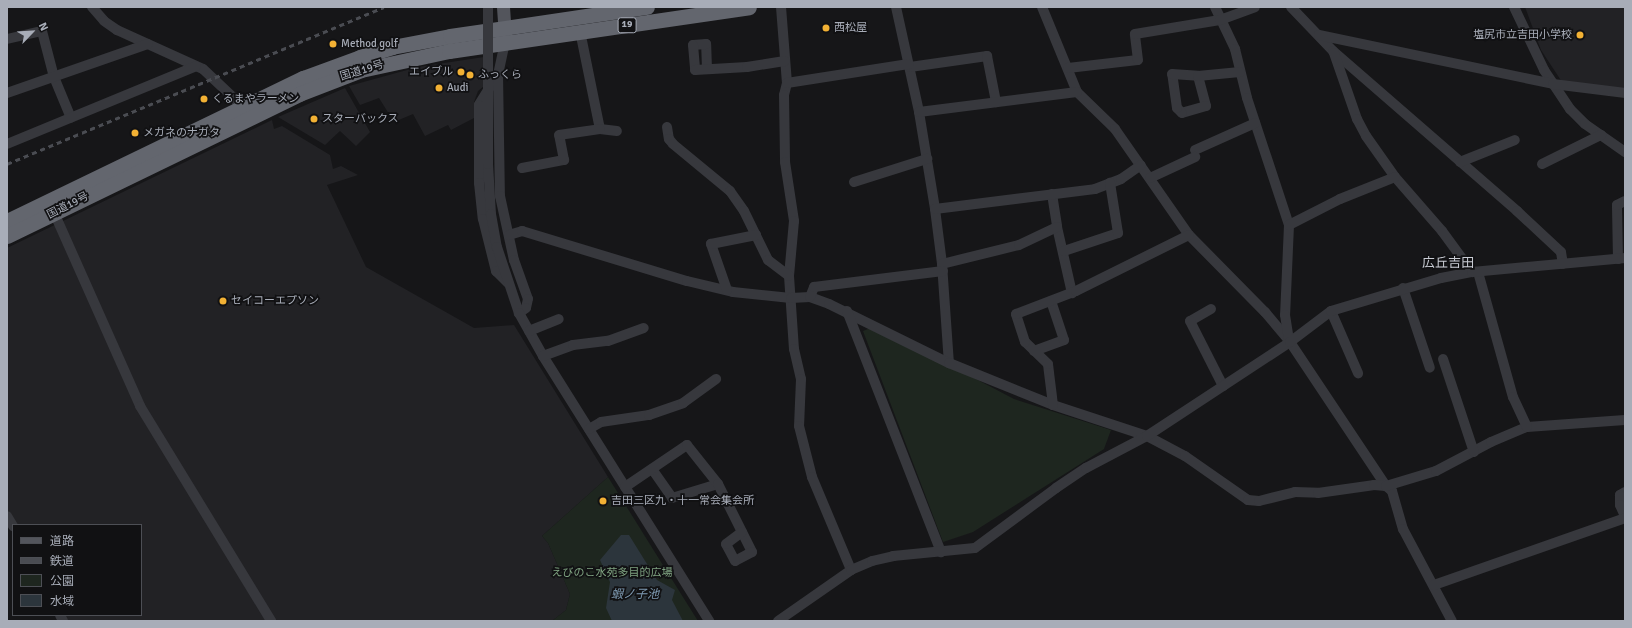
<!DOCTYPE html>
<meta charset="utf-8">
<style>
body{margin:0}
#map{position:relative;width:1632px;height:628px;overflow:hidden;background:#161618;font-family:Signika,"Noto Sans JP",sans-serif}
div>[style]{position:absolute}
[style*='--x']{left:calc(var(--x)*1px);top:calc(var(--y)*1px);width:calc(var(--w)*1px);rotate:calc(var(--a)*1deg)}
.built>*{inset:0;background:#222225}
.green>*{inset:0;background:#1e261f}
.water>*{inset:0;background:#2c353c}
.minor>*{height:10px;margin:-5px;padding:0 5px;transform-origin:5px;border-radius:5px;background:#37383d}
.major>*{height:13px;margin:-6.5px;padding:0 6.5px;transform-origin:6.5px;border-radius:6.5px;background:#53555c}
.highway>*{height:15px;margin:-7.5px;padding:0 7.5px;transform-origin:7.5px;border-radius:7.5px;background:#63666e}
.rail>*{height:2.5px;margin-top:-1.25px;transform-origin:0;background:repeating-linear-gradient(90deg,#4a4c52 0 5px,transparent 0 9px)}
.minor-bridge>*{height:10px;margin:-5px;padding:0 5px;transform-origin:5px;border-radius:5px;background:#37383d}
.dots>*{width:11px;height:11px;translate:-50% -50%;box-sizing:border-box;border:2px solid #111113;border-radius:50%}
span{translate:-50% -50%;white-space:nowrap;text-align:center;line-height:1.15;-webkit-text-stroke:3.5px #111113;paint-order:stroke}
.shield-label span{padding:1px 3px;background:#111113;border:1px solid;border-radius:3px;-webkit-text-stroke-width:0}
.shield-label{font-size:10px;color:#a8adb8;font-weight:700}
.poi-label{font-size:11px;color:#a8adb8}
.left{translate:0 -50%;text-align:left}
.right{translate:-100% -50%;text-align:right}
.street-label{font-size:11px;color:#a8adb8}
.park-label{font-size:11px;color:#7fa381}
.water-label{font-size:12px;color:#7f9bb3;font-style:italic}
.quarter-label{font-size:13px;color:#c9ccd4}
.frame{position:absolute;inset:0;border:8px solid #a8adb8;pointer-events:none}
.legend{position:absolute;left:12px;top:524px;width:130px;height:92px;box-sizing:border-box;background:#111113;border:1px solid #4d4f55;margin:0;padding:5px 7px;list-style:none;font-size:12px;color:#a8adb8}
.legend li{display:flex;align-items:center;gap:8px;height:20px}
.legend b{width:20px;border:1px solid #4d4f55}
.north{position:absolute;left:12px;top:12px;width:40px;height:40px;-webkit-text-stroke:3px #111113;paint-order:stroke;rotate:65deg;font-size:11px;font-weight:700;line-height:16px;text-align:center;color:#a8adb8}
.north::after{content:'';display:block;margin:auto;width:14px;height:18px;background:#a8adb8;clip-path:polygon(50% 0,100% 100%,50% 72%,0 100%)}
</style>
<div id="map">
<div class="built">
<i style="clip-path:polygon(1525px 7px,1625px 7px,1625px 90px,1562px 82px,1541px 50px)"></i>
<i style="clip-path:polygon(484px 57px,484px 86px,478px 91px,474px 102px,474px 118px,451px 130px,448px 125px,425px 136px,413px 114px,394px 122px,379px 98px,360px 105px,349px 86px,418px 67px)"></i>
<i style="clip-path:polygon(345px 88px,370px 132px,356px 146px,340px 131px,325px 145px,278px 117px)"></i>
<i style="clip-path:polygon(272px 120px,274px 129px,282px 126px,330px 155px,333px 169px,341px 166px,358px 175px,327px 185px,366px 267px,474px 328px,514px 325px,608px 477px,542px 536px,548px 543px,570px 594px,566px 610px,552px 621px,66px 621px,63px 615px,141px 615px,141px 525px,16px 525px,7px 509px,7px 248px)"></i>
</div>
<div class="green">
<i style="clip-path:polygon(875px 326px,1014px 399px,1111px 430px,1104px 449px,973px 532px,943px 542px,863px 331px)"></i>
<i style="clip-path:polygon(608px 477px,656px 554px,698px 621px,552px 621px,566px 610px,570px 594px,548px 543px,542px 536px)"></i>
</div>
<div class="water">
<i style="clip-path:polygon(621px 535px,629px 535px,657px 580px,675px 590px,672px 600px,683px 621px,612px 621px,606px 608px,610px 582px,600px 560px)"></i>
</div>
<div class="minor">
<i style="--x:92;--y:7;--w:18;--a:49"></i>
<i style="--x:104;--y:21;--w:16;--a:35"></i>
<i style="--x:117;--y:30;--w:94;--a:24.4"></i>
<i style="--x:203;--y:69;--w:45;--a:43.2"></i>
<i style="--x:236;--y:100;--w:9;--a:69"></i>
<i style="--x:781;--y:7;--w:76;--a:85.5"></i>
<i style="--x:787;--y:83;--w:12;--a:104"></i>
<i style="--x:784;--y:95;--w:67;--a:89.1"></i>
<i style="--x:785;--y:162;--w:60;--a:81.3"></i>
<i style="--x:794;--y:221;--w:55;--a:95.2"></i>
<i style="--x:789;--y:276;--w:73;--a:86.1"></i>
<i style="--x:794;--y:349;--w:31;--a:77"></i>
<i style="--x:801;--y:379;--w:47;--a:92.4"></i>
<i style="--x:799;--y:426;--w:53;--a:75.7"></i>
<i style="--x:812;--y:477;--w:101;--a:67.2"></i>
<i style="--x:896;--y:7;--w:107;--a:77.6"></i>
<i style="--x:919;--y:112;--w:98;--a:80.6"></i>
<i style="--x:935;--y:209;--w:55;--a:82.7"></i>
<i style="--x:942;--y:264;--w:99;--a:86"></i>
<i style="--x:1042;--y:7;--w:92;--a:67.6"></i>
<i style="--x:1077;--y:92;--w:53;--a:44.2"></i>
<i style="--x:1115;--y:129;--w:129;--a:55.1"></i>
<i style="--x:1189;--y:235;--w:108;--a:45.4"></i>
<i style="--x:1265;--y:312;--w:39;--a:50"></i>
<i style="--x:1290;--y:342;--w:173;--a:56.3"></i>
<i style="--x:1386;--y:486;--w:8;--a:40"></i>
<i style="--x:1392;--y:491;--w:40;--a:74"></i>
<i style="--x:1403;--y:529;--w:104;--a:62"></i>
<i style="--x:1215;--y:7;--w:47;--a:64.5"></i>
<i style="--x:1235;--y:49;--w:50;--a:76.2"></i>
<i style="--x:1247;--y:98;--w:134;--a:71.7"></i>
<i style="--x:1289;--y:225;--w:90;--a:92.5"></i>
<i style="--x:1285;--y:315;--w:25;--a:81"></i>
<i style="--x:1291;--y:7;--w:61;--a:46.3"></i>
<i style="--x:1333;--y:51;--w:244;--a:41"></i>
<i style="--x:1517;--y:211;--w:60;--a:43"></i>
<i style="--x:1561;--y:252;--w:12;--a:81"></i>
<i style="--x:1514;--y:7;--w:70;--a:64.5"></i>
<i style="--x:1544;--y:70;--w:47;--a:56.3"></i>
<i style="--x:1570;--y:109;--w:21;--a:45"></i>
<i style="--x:1585;--y:124;--w:49;--a:35"></i>
<i style="--x:580;--y:31;--w:100;--a:78.5"></i>
<i style="--x:600;--y:129;--w:17;--a:7"></i>
<i style="--x:1319;--y:35;--w:239;--a:11.8"></i>
<i style="--x:1553;--y:84;--w:73;--a:7.1"></i>
<i style="--x:7;--y:39;--w:36;--a:-13"></i>
<i style="--x:42;--y:31;--w:48;--a:75.4"></i>
<i style="--x:54;--y:77;--w:44;--a:67.5"></i>
<i style="--x:505;--y:42;--w:33;--a:102"></i>
<i style="--x:498;--y:74;--w:36;--a:122"></i>
<i style="--x:479;--y:105;--w:78;--a:90"></i>
<i style="--x:479;--y:183;--w:36;--a:84"></i>
<i style="--x:483;--y:219;--w:54;--a:76"></i>
<i style="--x:496;--y:271;--w:17;--a:45"></i>
<i style="--x:1334;--y:53;--w:70;--a:70.8"></i>
<i style="--x:1357;--y:119;--w:19;--a:62"></i>
<i style="--x:1366;--y:136;--w:50;--a:54.7"></i>
<i style="--x:1395;--y:177;--w:72;--a:49"></i>
<i style="--x:1442;--y:231;--w:51;--a:53.8"></i>
<i style="--x:910;--y:67;--w:78;--a:-8.1"></i>
<i style="--x:987;--y:56;--w:47;--a:78.9"></i>
<i style="--x:1068;--y:68;--w:70;--a:-6.5"></i>
<i style="--x:1138;--y:60;--w:26;--a:-97"></i>
<i style="--x:1135;--y:34;--w:86;--a:-9.4"></i>
<i style="--x:1220;--y:20;--w:37;--a:-20"></i>
<i style="--x:707;--y:69;--w:25;--a:-92"></i>
<i style="--x:706;--y:44;--w:13;--a:176"></i>
<i style="--x:693;--y:45;--w:25;--a:85"></i>
<i style="--x:695;--y:70;--w:52;--a:-3.3"></i>
<i style="--x:747;--y:67;--w:38;--a:-9"></i>
<i style="--x:498;--y:74;--w:122;--a:89.1"></i>
<i style="--x:500;--y:196;--w:66;--a:77.7"></i>
<i style="--x:514;--y:260;--w:41;--a:70.3"></i>
<i style="--x:528;--y:299;--w:9;--a:103"></i>
<i style="--x:526;--y:308;--w:9;--a:144"></i>
<i style="--x:1198;--y:76;--w:31;--a:75"></i>
<i style="--x:1206;--y:106;--w:25;--a:164"></i>
<i style="--x:1182;--y:113;--w:7;--a:-135"></i>
<i style="--x:1177;--y:108;--w:34;--a:-98"></i>
<i style="--x:1172;--y:74;--w:26;--a:4"></i>
<i style="--x:1198;--y:76;--w:42;--a:-5.4"></i>
<i style="--x:787;--y:83;--w:123;--a:-8.9"></i>
<i style="--x:7;--y:93;--w:149;--a:-19.2"></i>
<i style="--x:919;--y:112;--w:159;--a:-7.2"></i>
<i style="--x:667;--y:127;--w:12;--a:81"></i>
<i style="--x:669;--y:139;--w:6;--a:51"></i>
<i style="--x:673;--y:144;--w:74;--a:39.5"></i>
<i style="--x:730;--y:191;--w:24;--a:55"></i>
<i style="--x:744;--y:211;--w:55;--a:63.9"></i>
<i style="--x:768;--y:260;--w:26;--a:37"></i>
<i style="--x:7;--y:144;--w:204;--a:-22.4"></i>
<i style="--x:1195;--y:150;--w:66;--a:-24.2"></i>
<i style="--x:1460;--y:162;--w:59;--a:-21.8"></i>
<i style="--x:488;--y:164;--w:50;--a:86.6"></i>
<i style="--x:491;--y:214;--w:34;--a:80"></i>
<i style="--x:497;--y:247;--w:70;--a:71.6"></i>
<i style="--x:519;--y:313;--w:49;--a:60.8"></i>
<i style="--x:543;--y:356;--w:313;--a:57.9"></i>
<i style="--x:1542;--y:164;--w:66;--a:-26.2"></i>
<i style="--x:522;--y:168;--w:43;--a:-10.8"></i>
<i style="--x:564;--y:160;--w:25;--a:-101"></i>
<i style="--x:559;--y:135;--w:41;--a:-8.3"></i>
<i style="--x:1150;--y:178;--w:50;--a:-25"></i>
<i style="--x:854;--y:182;--w:77;--a:-17.5"></i>
<i style="--x:1052;--y:194;--w:33;--a:81"></i>
<i style="--x:1057;--y:227;--w:68;--a:77.2"></i>
<i style="--x:52;--y:208;--w:217;--a:66"></i>
<i style="--x:140;--y:406;--w:252;--a:58.6"></i>
<i style="--x:935;--y:209;--w:161;--a:-7.1"></i>
<i style="--x:1095;--y:189;--w:28;--a:-21"></i>
<i style="--x:1121;--y:179;--w:24;--a:-35"></i>
<i style="--x:1289;--y:225;--w:57;--a:-27"></i>
<i style="--x:1340;--y:199;--w:59;--a:-21.8"></i>
<i style="--x:509;--y:235;--w:14;--a:-17"></i>
<i style="--x:522;--y:231;--w:172;--a:16.9"></i>
<i style="--x:687;--y:281;--w:47;--a:13.4"></i>
<i style="--x:733;--y:292;--w:58;--a:5.9"></i>
<i style="--x:791;--y:298;--w:19;--a:-3"></i>
<i style="--x:810;--y:297;--w:20;--a:20"></i>
<i style="--x:829;--y:304;--w:134;--a:26.2"></i>
<i style="--x:949;--y:363;--w:112;--a:22"></i>
<i style="--x:1053;--y:405;--w:99;--a:18.3"></i>
<i style="--x:1147;--y:436;--w:43;--a:27.8"></i>
<i style="--x:1185;--y:456;--w:77;--a:34.9"></i>
<i style="--x:1248;--y:500;--w:11;--a:5"></i>
<i style="--x:1259;--y:501;--w:37;--a:-14"></i>
<i style="--x:1295;--y:492;--w:23;--a:2"></i>
<i style="--x:1318;--y:493;--w:57;--a:-8.1"></i>
<i style="--x:1374;--y:485;--w:12;--a:5"></i>
<i style="--x:1386;--y:486;--w:52;--a:-16.7"></i>
<i style="--x:1436;--y:471;--w:62;--a:-27.8"></i>
<i style="--x:1491;--y:442;--w:39;--a:-23"></i>
<i style="--x:1527;--y:427;--w:98;--a:-4.1"></i>
<i style="--x:1064;--y:251;--w:57;--a:-18.4"></i>
<i style="--x:1118;--y:233;--w:51;--a:-99.1"></i>
<i style="--x:1618;--y:259;--w:54;--a:-91.1"></i>
<i style="--x:1617;--y:205;--w:9;--a:-27"></i>
<i style="--x:942;--y:264;--w:79;--a:-13.9"></i>
<i style="--x:1019;--y:245;--w:42;--a:-25.3"></i>
<i style="--x:1478;--y:272;--w:130;--a:74.4"></i>
<i style="--x:1513;--y:397;--w:33;--a:65"></i>
<i style="--x:1403;--y:288;--w:84;--a:71.4"></i>
<i style="--x:727;--y:290;--w:49;--a:-109.2"></i>
<i style="--x:711;--y:244;--w:46;--a:-11.3"></i>
<i style="--x:810;--y:297;--w:11;--a:-68"></i>
<i style="--x:814;--y:287;--w:130;--a:-7.1"></i>
<i style="--x:1211;--y:309;--w:24;--a:150"></i>
<i style="--x:1190;--y:321;--w:73;--a:63.1"></i>
<i style="--x:847;--y:311;--w:259;--a:68.7"></i>
<i style="--x:1331;--y:311;--w:68;--a:66.5"></i>
<i style="--x:529;--y:331;--w:32;--a:-22"></i>
<i style="--x:1034;--y:351;--w:32;--a:-20"></i>
<i style="--x:1064;--y:340;--w:41;--a:-108.4"></i>
<i style="--x:543;--y:356;--w:32;--a:-20"></i>
<i style="--x:573;--y:345;--w:35;--a:-7"></i>
<i style="--x:608;--y:341;--w:38;--a:-20"></i>
<i style="--x:1443;--y:359;--w:98;--a:71.6"></i>
<i style="--x:1053;--y:405;--w:41;--a:-97"></i>
<i style="--x:1048;--y:364;--w:32;--a:-136"></i>
<i style="--x:1025;--y:342;--w:29;--a:-108"></i>
<i style="--x:1016;--y:314;--w:64;--a:-21"></i>
<i style="--x:1076;--y:291;--w:126;--a:-26.4"></i>
<i style="--x:589;--y:429;--w:14;--a:-30"></i>
<i style="--x:601;--y:422;--w:49;--a:-8.3"></i>
<i style="--x:649;--y:415;--w:36;--a:-19"></i>
<i style="--x:683;--y:403;--w:41;--a:-36"></i>
<i style="--x:652;--y:469;--w:35;--a:55"></i>
<i style="--x:672;--y:498;--w:48;--a:-16.9"></i>
<i style="--x:625;--y:487;--w:75;--a:-34.1"></i>
<i style="--x:687;--y:445;--w:50;--a:51.5"></i>
<i style="--x:718;--y:484;--w:76;--a:63.4"></i>
<i style="--x:752;--y:552;--w:19;--a:152"></i>
<i style="--x:735;--y:561;--w:19;--a:-118"></i>
<i style="--x:726;--y:544;--w:20;--a:-37"></i>
<i style="--x:1625;--y:492;--w:6;--a:149"></i>
<i style="--x:1620;--y:495;--w:10;--a:90"></i>
<i style="--x:1620;--y:505;--w:12;--a:66"></i>
<i style="--x:7;--y:516;--w:12;--a:59"></i>
<i style="--x:1434;--y:585;--w:202;--a:-19.3"></i>
<i style="--x:60;--y:615;--w:7;--a:63"></i>
<i style="--x:778;--y:621;--w:89;--a:-34.9"></i>
<i style="--x:851;--y:570;--w:23;--a:-23"></i>
<i style="--x:872;--y:561;--w:22;--a:-13"></i>
<i style="--x:893;--y:556;--w:82;--a:-5.6"></i>
<i style="--x:975;--y:548;--w:101;--a:-36.5"></i>
<i style="--x:1056;--y:488;--w:36;--a:-34"></i>
<i style="--x:1086;--y:468;--w:69;--a:-27.7"></i>
<i style="--x:1147;--y:436;--w:171;--a:-33.3"></i>
<i style="--x:1290;--y:342;--w:51;--a:-37.1"></i>
<i style="--x:1331;--y:311;--w:115;--a:-16.7"></i>
<i style="--x:1441;--y:278;--w:32;--a:-11"></i>
<i style="--x:1472;--y:272;--w:154;--a:-5.2"></i>
</div>
<div class="major">
<i style="--x:503;--y:7;--w:30;--a:86"></i>
</div>
<div class="highway">
<i style="--x:7;--y:221;--w:329;--a:-25.8"></i>
<i style="--x:303;--y:78;--w:61;--a:-20.2"></i>
<i style="--x:360;--y:57;--w:34;--a:-17"></i>
<i style="--x:392;--y:47;--w:59;--a:-10.7"></i>
<i style="--x:450;--y:36;--w:199;--a:-8.4"></i>
<i style="--x:7;--y:236;--w:325;--a:-25.9"></i>
<i style="--x:299;--y:94;--w:66;--a:-21.2"></i>
<i style="--x:361;--y:70;--w:90;--a:-12.2"></i>
<i style="--x:449;--y:51;--w:303;--a:-8.3"></i>
</div>
<div class="rail">
<i style="--x:7;--y:164;--w:408;--a:-22.6"></i>
</div>
<div class="minor-bridge">
<i style="--x:488;--y:164;--w:157;--a:-90"></i>
</div>
<div class="dots">
<i style="left:826px;top:28px;background:#f2b134"></i>
<i style="left:1580px;top:35px;background:#f2b134"></i>
<i style="left:333px;top:44px;background:#f2b134"></i>
<i style="left:461px;top:72px;background:#f2b134"></i>
<i style="left:470px;top:75px;background:#f2b134"></i>
<i style="left:439px;top:88px;background:#f2b134"></i>
<i style="left:204px;top:99px;background:#f2b134"></i>
<i style="left:314px;top:119px;background:#f2b134"></i>
<i style="left:135px;top:133px;background:#f2b134"></i>
<i style="left:223px;top:301px;background:#f2b134"></i>
<i style="left:603px;top:501px;background:#f2b134"></i>
</div>
<div class="shield-label">
<span style="left:627px;top:25px">19</span>
</div>
<div class="poi-label">
<span class="left" style="left:834px;top:28px">西松屋</span>
<span class="right" style="left:1572px;top:35px">塩尻市立吉田小学校</span>
<span class="left" style="left:341px;top:44px">Method golf</span>
<span class="right" style="left:453px;top:72px">エイブル</span>
<span class="left" style="left:478px;top:75px">ふっくら</span>
<span class="left" style="left:447px;top:88px">Audi</span>
<span class="left" style="left:212px;top:99px">くるまやラーメン</span>
<span class="left" style="left:322px;top:119px">スターバックス</span>
<span class="left" style="left:143px;top:133px">メガネのナガタ</span>
<span class="left" style="left:231px;top:301px">セイコーエプソン</span>
<span class="left" style="left:611px;top:501px">吉田三区九・十一常会集会所</span>
</div>
<div class="street-label">
<span style="left:362px;top:71px;rotate:-17deg">国道19号</span>
<span style="left:68px;top:206px;rotate:-27deg">国道19号</span>
</div>
<div class="park-label">
<span style="left:612px;top:573px">えびのこ水苑多目的広場</span>
</div>
<div class="water-label">
<span style="left:635px;top:595px">蝦ノ子池</span>
</div>
<div class="quarter-label">
<span style="left:1448px;top:263px">広丘吉田</span>
</div>
<div class="frame"></div>
<ul class="legend">
<li><b style="height:5px;background:#53555c"></b>道路</li>
<li><b style="height:5px;background:#4a4c52"></b>鉄道</li>
<li><b style="height:11px;background:#1e261f"></b>公園</li>
<li><b style="height:11px;background:#2c353c"></b>水域</li>
</ul>
<div class="north">N</div>
</div>
